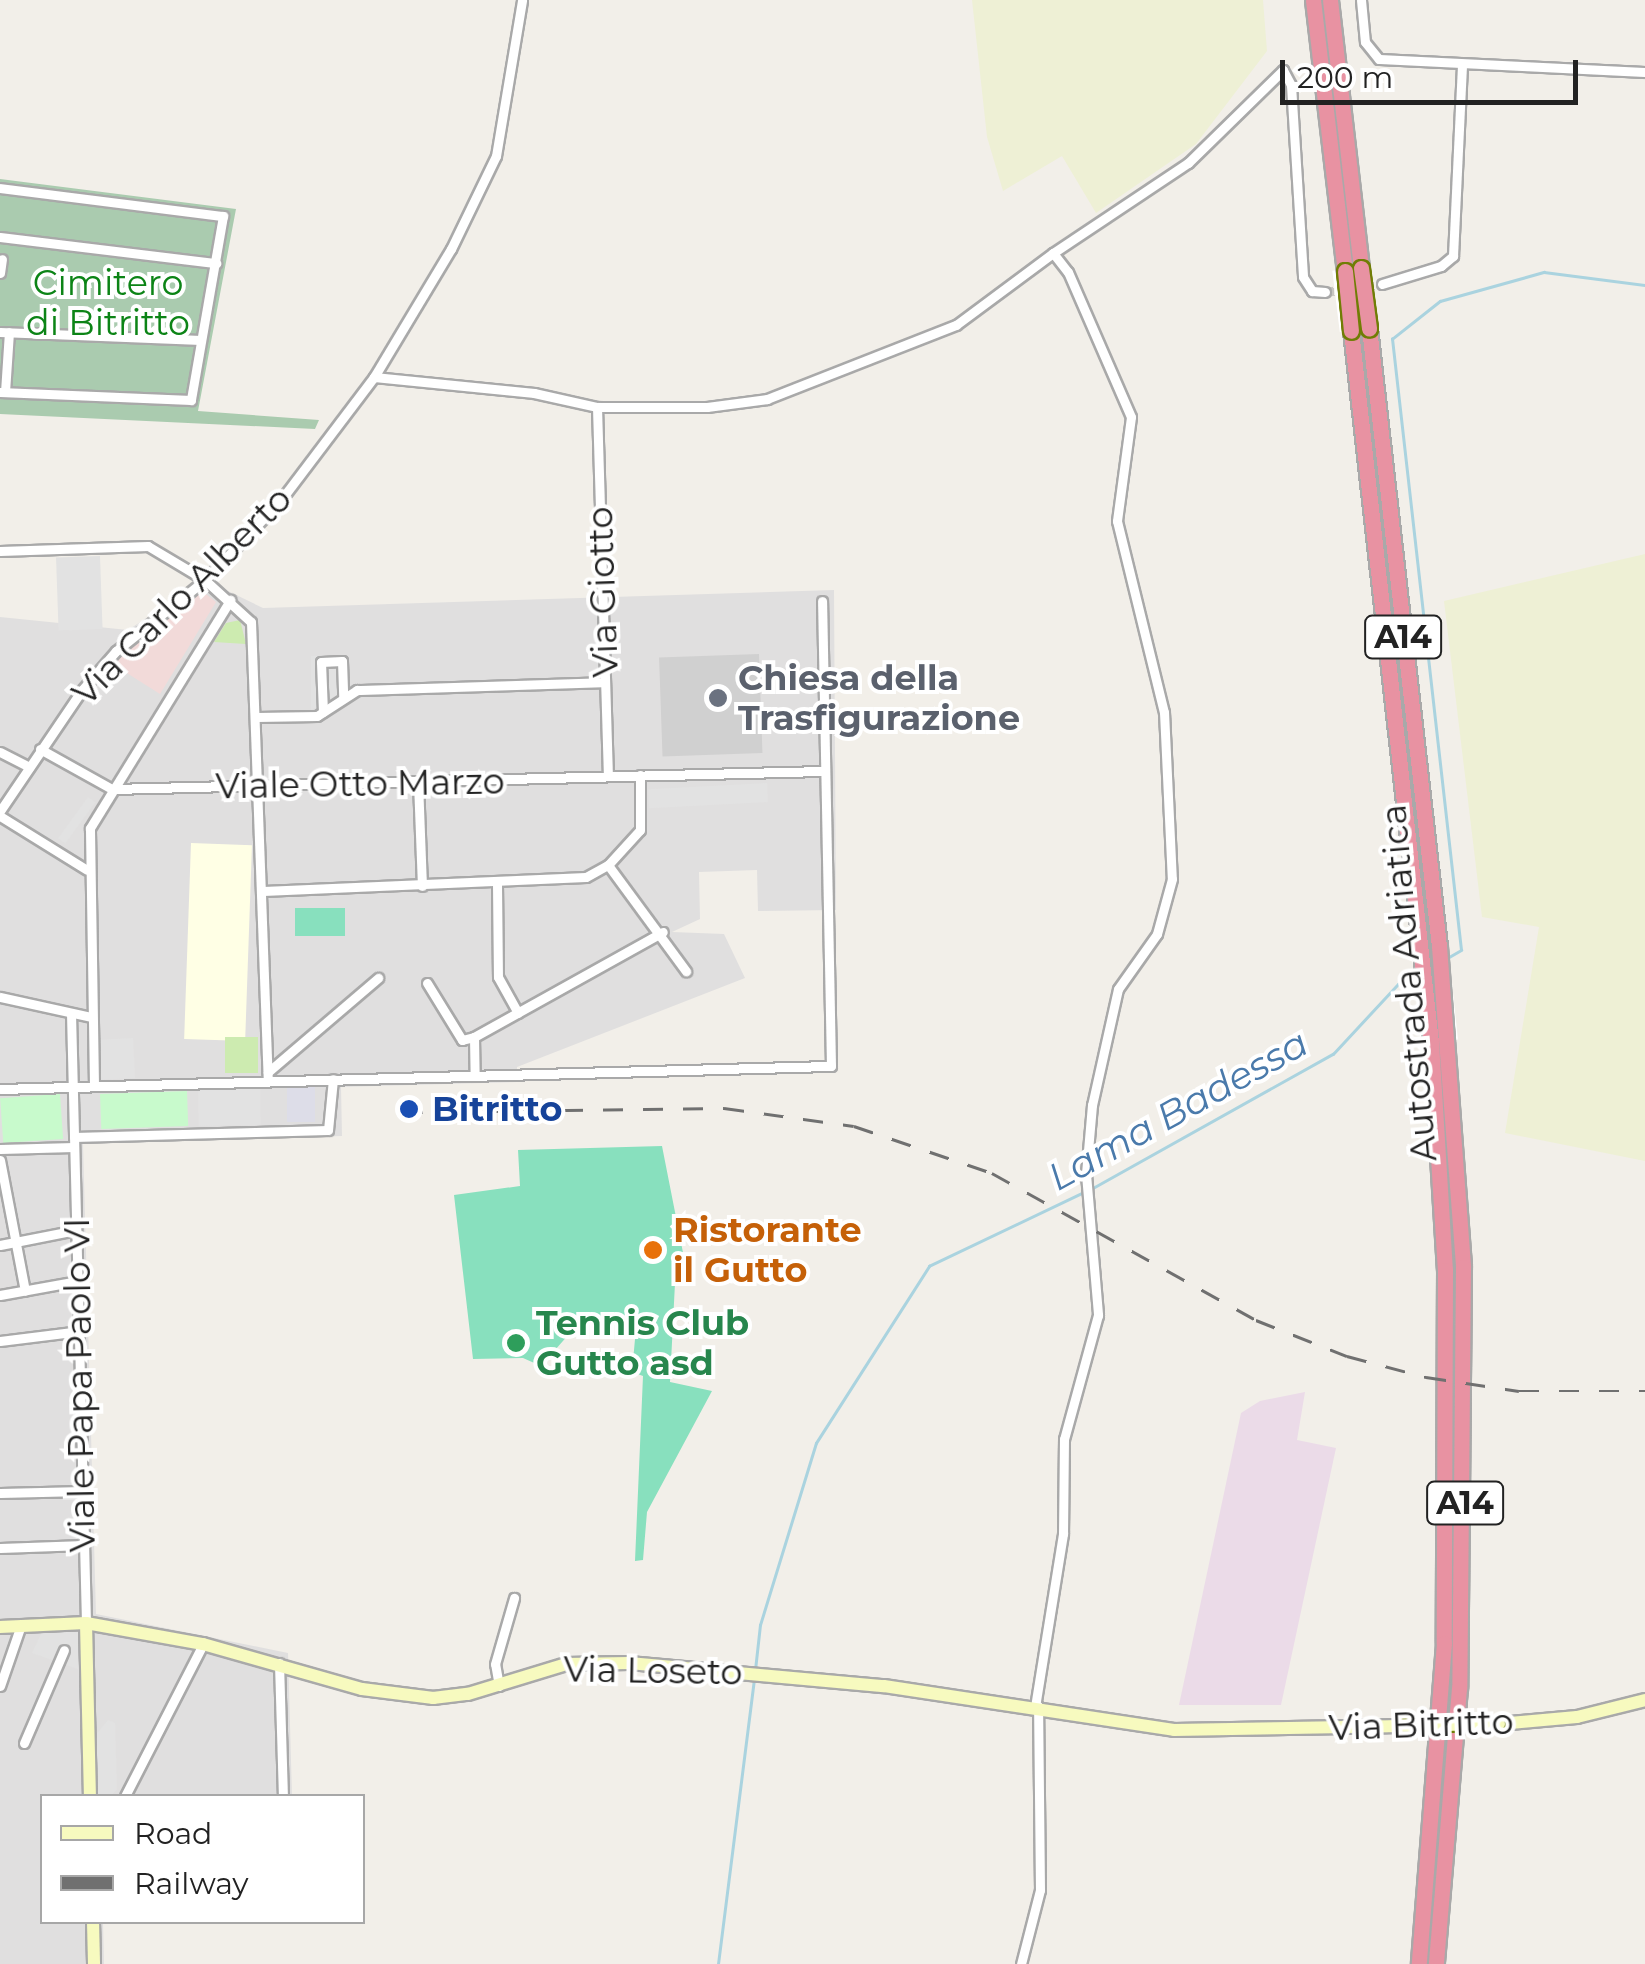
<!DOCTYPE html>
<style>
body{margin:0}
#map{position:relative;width:1645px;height:1964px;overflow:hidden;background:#f2efe9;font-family:Montserrat,sans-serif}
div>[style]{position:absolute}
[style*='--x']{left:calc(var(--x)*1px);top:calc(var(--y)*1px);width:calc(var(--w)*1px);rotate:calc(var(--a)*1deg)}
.residential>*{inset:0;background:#e0dfdf}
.commercial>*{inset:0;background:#f2dad9}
.industrial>*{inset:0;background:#ebdbe8}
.education>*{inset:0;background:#ffffe5;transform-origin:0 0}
.religious>*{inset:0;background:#d0d0d0;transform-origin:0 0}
.farmland>*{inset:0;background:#eef0d5}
.grass>*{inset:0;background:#cdebb0;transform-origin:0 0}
.cemetery>*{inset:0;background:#aacbaf}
.park>*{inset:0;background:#c8facc;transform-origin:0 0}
.pitch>*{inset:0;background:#88e0be;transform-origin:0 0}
.parking>*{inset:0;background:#e2e2e2;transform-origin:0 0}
.plaza>*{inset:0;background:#dddde8;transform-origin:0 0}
.pier>*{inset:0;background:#fff;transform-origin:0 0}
.stream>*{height:2.5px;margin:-1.25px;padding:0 1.25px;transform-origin:1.25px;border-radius:1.25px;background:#aad3df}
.street-tunnel>*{height:9px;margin-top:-4.5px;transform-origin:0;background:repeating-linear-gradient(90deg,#c8c6c1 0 9px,transparent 0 13.5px)}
.roads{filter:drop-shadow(2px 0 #a9a9a9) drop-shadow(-2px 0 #a9a9a9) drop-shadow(0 2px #a9a9a9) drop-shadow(0 -2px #a9a9a9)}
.street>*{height:9px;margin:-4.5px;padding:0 4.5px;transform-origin:4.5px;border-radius:4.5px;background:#fff}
.secondary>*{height:12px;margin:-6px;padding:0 6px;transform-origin:6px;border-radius:6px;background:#f7fabf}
.highway>*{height:15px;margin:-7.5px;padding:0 7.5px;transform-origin:7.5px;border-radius:7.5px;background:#e892a2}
.rail>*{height:2.5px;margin-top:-1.25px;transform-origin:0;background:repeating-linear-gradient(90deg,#707070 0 20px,transparent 0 40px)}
.bridges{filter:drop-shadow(2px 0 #707d05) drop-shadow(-2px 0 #707d05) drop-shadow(0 2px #707d05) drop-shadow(0 -2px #707d05)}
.secondary-bridge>*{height:12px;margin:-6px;padding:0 6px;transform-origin:6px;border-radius:6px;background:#f7fabf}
.highway-bridge>*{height:15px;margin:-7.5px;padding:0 7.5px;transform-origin:7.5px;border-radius:7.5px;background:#e892a2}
.dots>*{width:28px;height:28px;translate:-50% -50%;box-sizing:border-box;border:5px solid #fff;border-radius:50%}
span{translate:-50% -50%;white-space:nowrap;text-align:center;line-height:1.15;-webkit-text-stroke:8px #fff;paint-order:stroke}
.shield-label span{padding:2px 8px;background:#fff;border:2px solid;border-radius:8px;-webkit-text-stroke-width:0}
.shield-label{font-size:32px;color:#222;font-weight:700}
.park-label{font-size:35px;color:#0c8416}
.street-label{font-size:35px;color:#222}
.worship-label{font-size:35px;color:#5b616d;font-weight:700}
.left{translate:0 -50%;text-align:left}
.transit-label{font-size:35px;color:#164399;font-weight:700}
.food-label{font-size:35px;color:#c56008;font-weight:700}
.leisure-label{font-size:35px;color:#27864d;font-weight:700}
.water-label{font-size:38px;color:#4a7aab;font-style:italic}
.legend{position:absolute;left:40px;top:1794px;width:325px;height:130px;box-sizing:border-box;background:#fff;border:2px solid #a7a7a7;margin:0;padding:12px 18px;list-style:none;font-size:30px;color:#222}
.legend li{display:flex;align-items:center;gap:20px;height:50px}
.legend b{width:50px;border:2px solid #a7a7a7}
.scale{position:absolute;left:1280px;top:60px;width:298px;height:45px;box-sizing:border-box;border:5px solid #222;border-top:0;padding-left:12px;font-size:30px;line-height:35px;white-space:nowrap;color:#222;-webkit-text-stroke:8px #fff;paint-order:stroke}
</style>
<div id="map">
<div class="residential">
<i style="clip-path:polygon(205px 580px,263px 608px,834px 590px,836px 910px,758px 911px,757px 870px,699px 872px,700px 919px,672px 932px,724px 934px,745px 978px,517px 1067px,517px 1082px,341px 1087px,342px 1136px,83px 1144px,96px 1614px,288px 1653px,292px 1796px,42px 1796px,42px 1922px,103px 1922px,104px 1964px,0 1964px,0 617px,128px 630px)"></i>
</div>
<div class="commercial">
<i style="clip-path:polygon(202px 591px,216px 602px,160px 694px,111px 663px)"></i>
</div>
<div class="industrial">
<i style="clip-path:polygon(1305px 1392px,1297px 1440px,1336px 1448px,1281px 1705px,1179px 1705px,1241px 1413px,1260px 1401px)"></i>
</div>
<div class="education">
<i style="left:191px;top:843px;width:61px;height:196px;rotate:2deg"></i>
</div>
<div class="religious">
<i style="left:759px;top:654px;width:99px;height:100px;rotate:88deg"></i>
</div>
<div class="farmland">
<i style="clip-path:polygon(972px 0,1263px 0,1267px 51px,1196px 144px,1096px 213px,1062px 156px,1003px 191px,987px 137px)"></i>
<i style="clip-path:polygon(1645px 554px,1645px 1161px,1505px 1133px,1539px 927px,1482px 917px,1444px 601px)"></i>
</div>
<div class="grass">
<i style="clip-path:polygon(240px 620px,246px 644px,214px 642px,226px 623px)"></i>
<i style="left:258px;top:1037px;width:36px;height:33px;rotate:90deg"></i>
</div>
<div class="cemetery">
<i style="clip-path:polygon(0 179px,236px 209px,198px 411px,319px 420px,315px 429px,0 414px)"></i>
</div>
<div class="park">
<i style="left:187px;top:1091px;width:35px;height:87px;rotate:88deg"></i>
<i style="left:60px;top:1094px;width:45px;height:60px;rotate:86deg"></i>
</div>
<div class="pitch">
<i style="left:345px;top:908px;width:28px;height:50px;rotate:90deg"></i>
<i style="clip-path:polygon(662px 1146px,688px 1278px,675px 1283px,670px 1382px,712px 1391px,647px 1512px,643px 1560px,635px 1561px,643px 1376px,632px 1372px,636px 1328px,584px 1317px,541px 1366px,523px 1358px,473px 1359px,454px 1195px,520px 1186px,518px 1150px)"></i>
</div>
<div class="parking">
<i style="left:100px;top:556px;width:73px;height:44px;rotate:88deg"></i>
<i style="clip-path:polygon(311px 656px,345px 656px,346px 690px,311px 710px)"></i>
<i style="left:767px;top:783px;width:19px;height:119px;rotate:87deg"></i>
<i style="left:88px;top:797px;width:9px;height:51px;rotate:36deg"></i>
<i style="left:133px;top:1038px;width:40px;height:34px;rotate:87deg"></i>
<i style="left:260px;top:1086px;width:39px;height:62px;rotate:89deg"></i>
<i style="clip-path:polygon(43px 1630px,79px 1632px,78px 1669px,32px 1653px)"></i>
<i style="clip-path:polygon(108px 1720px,115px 1723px,117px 1789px,111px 1796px,97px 1796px,95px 1736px)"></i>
</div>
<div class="plaza">
<i style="left:287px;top:1087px;width:28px;height:35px"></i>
</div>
<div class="pier">
<i style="left:1370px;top:266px;width:62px;height:38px;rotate:83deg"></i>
<i style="left:1448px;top:945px;width:95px;height:37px;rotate:84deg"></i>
</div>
<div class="stream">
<i style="--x:1449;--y:957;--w:14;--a:-30"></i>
<i style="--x:1461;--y:950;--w:615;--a:-96.44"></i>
<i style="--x:1392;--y:339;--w:61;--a:-38.4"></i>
<i style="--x:1440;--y:301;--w:108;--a:-15.6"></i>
<i style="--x:1544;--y:272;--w:102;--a:7.3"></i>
<i style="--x:1091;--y:1189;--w:277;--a:-29.2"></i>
<i style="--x:1333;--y:1054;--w:96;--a:-47.1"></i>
<i style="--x:1398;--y:984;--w:19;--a:-28"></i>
<i style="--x:755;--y:1670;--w:45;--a:-83.7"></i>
<i style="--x:760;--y:1625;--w:190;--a:-72.9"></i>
<i style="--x:816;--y:1443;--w:210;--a:-57.4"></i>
<i style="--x:929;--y:1266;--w:172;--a:-25.5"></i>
<i style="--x:718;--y:1964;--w:288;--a:-82.8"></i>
</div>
<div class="street-tunnel">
<i style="--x:1325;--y:292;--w:58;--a:-8"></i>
</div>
<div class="roads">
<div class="street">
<i style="--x:1361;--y:0;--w:42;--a:84.6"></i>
<i style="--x:1365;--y:42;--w:22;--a:51"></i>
<i style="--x:1379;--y:59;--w:266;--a:2.8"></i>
<i style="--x:0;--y:188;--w:225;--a:7.2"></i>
<i style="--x:223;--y:216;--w:187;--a:99.9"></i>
<i style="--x:191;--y:400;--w:191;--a:-177.6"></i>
<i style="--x:0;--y:237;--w:218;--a:6.9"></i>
<i style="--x:1053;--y:253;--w:162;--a:-33.7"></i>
<i style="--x:1188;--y:163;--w:133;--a:-44.4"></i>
<i style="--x:1283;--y:70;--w:17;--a:62"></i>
<i style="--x:1291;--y:85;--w:192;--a:86.4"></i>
<i style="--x:1303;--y:277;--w:17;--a:57"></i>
<i style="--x:1312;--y:291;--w:13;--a:4"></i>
<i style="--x:0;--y:273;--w:14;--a:-82"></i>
<i style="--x:1382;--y:284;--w:62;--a:-17"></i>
<i style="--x:1441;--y:266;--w:16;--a:-40"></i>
<i style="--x:1453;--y:256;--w:192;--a:-87.3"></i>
<i style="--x:0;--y:332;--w:201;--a:2.3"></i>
<i style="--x:374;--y:377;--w:161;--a:5.7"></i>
<i style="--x:534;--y:393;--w:65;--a:12.5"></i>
<i style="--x:597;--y:407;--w:110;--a:0"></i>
<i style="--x:707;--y:407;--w:61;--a:-7.6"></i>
<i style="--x:767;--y:399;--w:203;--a:-21.4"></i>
<i style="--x:956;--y:325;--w:121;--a:-36.6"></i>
<i style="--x:1053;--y:253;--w:24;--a:52"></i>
<i style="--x:1068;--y:272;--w:158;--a:66.5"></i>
<i style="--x:1131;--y:417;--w:105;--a:97.7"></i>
<i style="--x:1117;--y:521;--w:197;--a:76.2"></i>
<i style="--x:1164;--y:712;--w:167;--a:87.3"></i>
<i style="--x:1172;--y:879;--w:57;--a:105.3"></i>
<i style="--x:1157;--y:934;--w:67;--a:125.3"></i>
<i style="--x:1118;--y:989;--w:119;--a:102.6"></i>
<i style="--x:1092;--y:1105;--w:69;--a:95"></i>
<i style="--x:1086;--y:1174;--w:142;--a:85.1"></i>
<i style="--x:1098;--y:1315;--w:129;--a:105.3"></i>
<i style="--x:1064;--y:1439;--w:95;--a:90.6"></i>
<i style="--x:1063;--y:1534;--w:174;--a:99.2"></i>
<i style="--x:5;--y:392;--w:60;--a:-86.2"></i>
<i style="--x:597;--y:407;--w:369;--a:88.3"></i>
<i style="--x:0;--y:551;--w:148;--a:-1.9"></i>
<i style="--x:148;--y:546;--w:66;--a:30.8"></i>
<i style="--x:205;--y:580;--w:62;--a:42.4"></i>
<i style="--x:251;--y:622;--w:459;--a:87.9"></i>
<i style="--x:323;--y:712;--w:50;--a:-92.3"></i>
<i style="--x:321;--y:662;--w:21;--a:-3"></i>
<i style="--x:342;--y:661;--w:37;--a:88"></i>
<i style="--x:257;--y:717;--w:60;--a:-1"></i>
<i style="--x:317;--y:716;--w:48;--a:-33"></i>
<i style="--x:357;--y:690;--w:248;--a:-1.8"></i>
<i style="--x:40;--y:749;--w:82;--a:29.1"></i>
<i style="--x:112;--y:789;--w:713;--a:-1.45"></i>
<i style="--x:0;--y:752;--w:33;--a:27"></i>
<i style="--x:418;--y:782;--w:104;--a:87.8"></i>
<i style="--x:0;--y:811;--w:146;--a:-55.9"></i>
<i style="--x:82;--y:690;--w:52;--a:-48.9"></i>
<i style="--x:116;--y:651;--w:114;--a:-38.6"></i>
<i style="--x:205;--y:580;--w:110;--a:-46.5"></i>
<i style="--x:281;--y:500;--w:154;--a:-52.9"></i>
<i style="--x:374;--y:377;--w:149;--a:-59"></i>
<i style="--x:451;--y:249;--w:103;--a:-64.2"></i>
<i style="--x:496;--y:156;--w:158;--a:-80.5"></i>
<i style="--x:0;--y:816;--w:102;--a:31.8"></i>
<i style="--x:608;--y:865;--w:132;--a:53.7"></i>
<i style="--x:497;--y:884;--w:93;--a:89.4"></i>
<i style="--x:498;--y:977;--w:41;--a:60.9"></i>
<i style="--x:263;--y:891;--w:323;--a:-2.5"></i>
<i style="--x:586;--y:877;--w:25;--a:-29"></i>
<i style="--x:608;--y:865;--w:47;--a:-47.6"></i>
<i style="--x:640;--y:830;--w:55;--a:-90"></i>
<i style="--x:427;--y:983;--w:67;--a:58.4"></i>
<i style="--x:462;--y:1040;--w:12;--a:-14"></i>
<i style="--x:474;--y:1037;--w:39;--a:89"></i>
<i style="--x:0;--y:997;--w:93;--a:12.4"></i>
<i style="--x:71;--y:1013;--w:610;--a:88.59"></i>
<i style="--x:474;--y:1037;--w:216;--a:-29.1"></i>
<i style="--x:268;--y:1072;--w:145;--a:-40.5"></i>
<i style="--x:94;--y:1085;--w:257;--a:-90.9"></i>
<i style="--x:90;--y:828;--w:268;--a:-58.4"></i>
<i style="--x:0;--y:1089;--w:831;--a:-1.59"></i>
<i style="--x:831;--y:1066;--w:465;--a:-91.1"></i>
<i style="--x:74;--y:1137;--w:254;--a:-1.6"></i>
<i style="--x:328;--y:1130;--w:51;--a:-84.4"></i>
<i style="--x:0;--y:1149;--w:74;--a:-1.5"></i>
<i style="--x:0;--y:1160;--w:133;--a:79.2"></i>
<i style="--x:0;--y:1245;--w:77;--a:-11.2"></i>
<i style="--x:0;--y:1295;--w:78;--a:-10.3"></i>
<i style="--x:0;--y:1341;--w:81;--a:-7.1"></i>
<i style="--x:0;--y:1493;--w:83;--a:-1.4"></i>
<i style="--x:0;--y:1548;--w:84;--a:-2"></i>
<i style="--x:279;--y:1663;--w:133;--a:88.3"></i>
<i style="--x:0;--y:1686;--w:65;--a:-71"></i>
<i style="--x:499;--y:1686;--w:22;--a:-100"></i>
<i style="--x:495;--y:1664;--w:69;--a:-73.9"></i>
<i style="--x:24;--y:1743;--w:101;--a:-66.7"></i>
<i style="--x:125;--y:1796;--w:171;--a:-62.8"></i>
<i style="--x:1021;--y:1964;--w:76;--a:-75.6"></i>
<i style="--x:1040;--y:1890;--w:184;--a:-90.6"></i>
</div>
<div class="secondary">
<i style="--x:86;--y:1623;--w:173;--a:88.7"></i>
<i style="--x:0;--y:1627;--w:86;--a:-2.7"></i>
<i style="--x:86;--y:1623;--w:119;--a:10.2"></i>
<i style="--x:203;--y:1644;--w:165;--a:15.8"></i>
<i style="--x:362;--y:1689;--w:72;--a:7.2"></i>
<i style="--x:433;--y:1698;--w:35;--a:-7"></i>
<i style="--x:468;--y:1694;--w:102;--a:-17"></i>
<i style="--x:566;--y:1664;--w:63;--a:-0.9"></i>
<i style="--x:629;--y:1663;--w:256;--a:5.2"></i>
<i style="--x:884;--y:1686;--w:293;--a:8.6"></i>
<i style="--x:1174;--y:1730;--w:227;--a:-1"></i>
<i style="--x:1499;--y:1724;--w:78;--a:-5.1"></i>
<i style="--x:1577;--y:1717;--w:70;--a:-14"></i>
<i style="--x:93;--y:1922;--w:42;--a:88.6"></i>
</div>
<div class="highway">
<i style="--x:1313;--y:0;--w:273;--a:83.3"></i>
<i style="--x:1330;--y:0;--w:270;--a:83.4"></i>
<i style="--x:1369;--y:328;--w:622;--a:83.54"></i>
<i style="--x:1439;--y:946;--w:322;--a:85.7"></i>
<i style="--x:1463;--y:1267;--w:421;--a:90.5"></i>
<i style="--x:1459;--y:1688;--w:277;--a:94.8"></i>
<i style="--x:1351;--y:331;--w:715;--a:83.58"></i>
<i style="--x:1431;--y:1042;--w:228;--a:86.5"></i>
<i style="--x:1445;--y:1270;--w:373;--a:90.2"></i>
<i style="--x:1444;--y:1643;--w:322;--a:94.5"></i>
</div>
</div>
<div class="rail">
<i style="--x:403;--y:1112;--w:321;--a:-0.7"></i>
<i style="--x:724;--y:1108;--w:131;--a:7.9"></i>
<i style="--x:854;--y:1126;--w:146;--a:18.8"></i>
<i style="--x:992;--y:1173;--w:302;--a:29.1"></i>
<i style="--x:1256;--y:1320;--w:98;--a:21.6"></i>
<i style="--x:1347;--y:1356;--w:82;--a:14.9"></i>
<i style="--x:1426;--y:1377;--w:94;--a:8.6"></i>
<i style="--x:1519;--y:1391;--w:126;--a:0"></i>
</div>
<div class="bridges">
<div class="secondary-bridge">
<i style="--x:1401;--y:1726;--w:98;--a:-1.2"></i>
</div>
<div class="highway-bridge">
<i style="--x:1361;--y:268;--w:61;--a:82.4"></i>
<i style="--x:1345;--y:271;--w:60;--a:84.3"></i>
</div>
</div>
<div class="dots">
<i style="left:718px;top:698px;background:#6b7280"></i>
<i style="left:409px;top:1109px;background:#1a4fb4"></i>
<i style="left:653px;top:1250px;background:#e8710a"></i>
<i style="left:516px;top:1343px;background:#2e9e5b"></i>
</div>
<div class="shield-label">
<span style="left:1403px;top:637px">A14</span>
<span style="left:1465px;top:1503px">A14</span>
</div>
<div class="park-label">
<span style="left:108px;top:303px">Cimitero<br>di Bitritto</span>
</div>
<div class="street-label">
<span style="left:603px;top:592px;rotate:-92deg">Via Giotto</span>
<span style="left:182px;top:596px;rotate:-45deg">Via Carlo Alberto</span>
<span style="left:360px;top:784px;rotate:-1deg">Viale Otto Marzo</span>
<span style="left:1409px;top:983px;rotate:-95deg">Autostrada Adriatica</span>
<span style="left:80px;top:1385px;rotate:-91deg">Viale Papa Paolo VI</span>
<span style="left:653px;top:1671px;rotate:1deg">Via Loseto</span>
<span style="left:1421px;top:1725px;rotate:-2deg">Via Bitritto</span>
</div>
<div class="worship-label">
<span class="left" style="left:738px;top:698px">Chiesa della<br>Trasfigurazione</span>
</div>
<div class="transit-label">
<span class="left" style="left:432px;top:1109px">Bitritto</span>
</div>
<div class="food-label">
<span class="left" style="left:673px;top:1250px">Ristorante<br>il Gutto</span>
</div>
<div class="leisure-label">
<span class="left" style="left:536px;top:1343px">Tennis Club<br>Gutto asd</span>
</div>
<div class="water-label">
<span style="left:1178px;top:1110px;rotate:-29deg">Lama Badessa</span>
</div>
<ul class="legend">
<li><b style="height:12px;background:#f7fabf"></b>Road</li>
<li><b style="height:12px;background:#707070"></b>Railway</li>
</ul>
<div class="scale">200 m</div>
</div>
